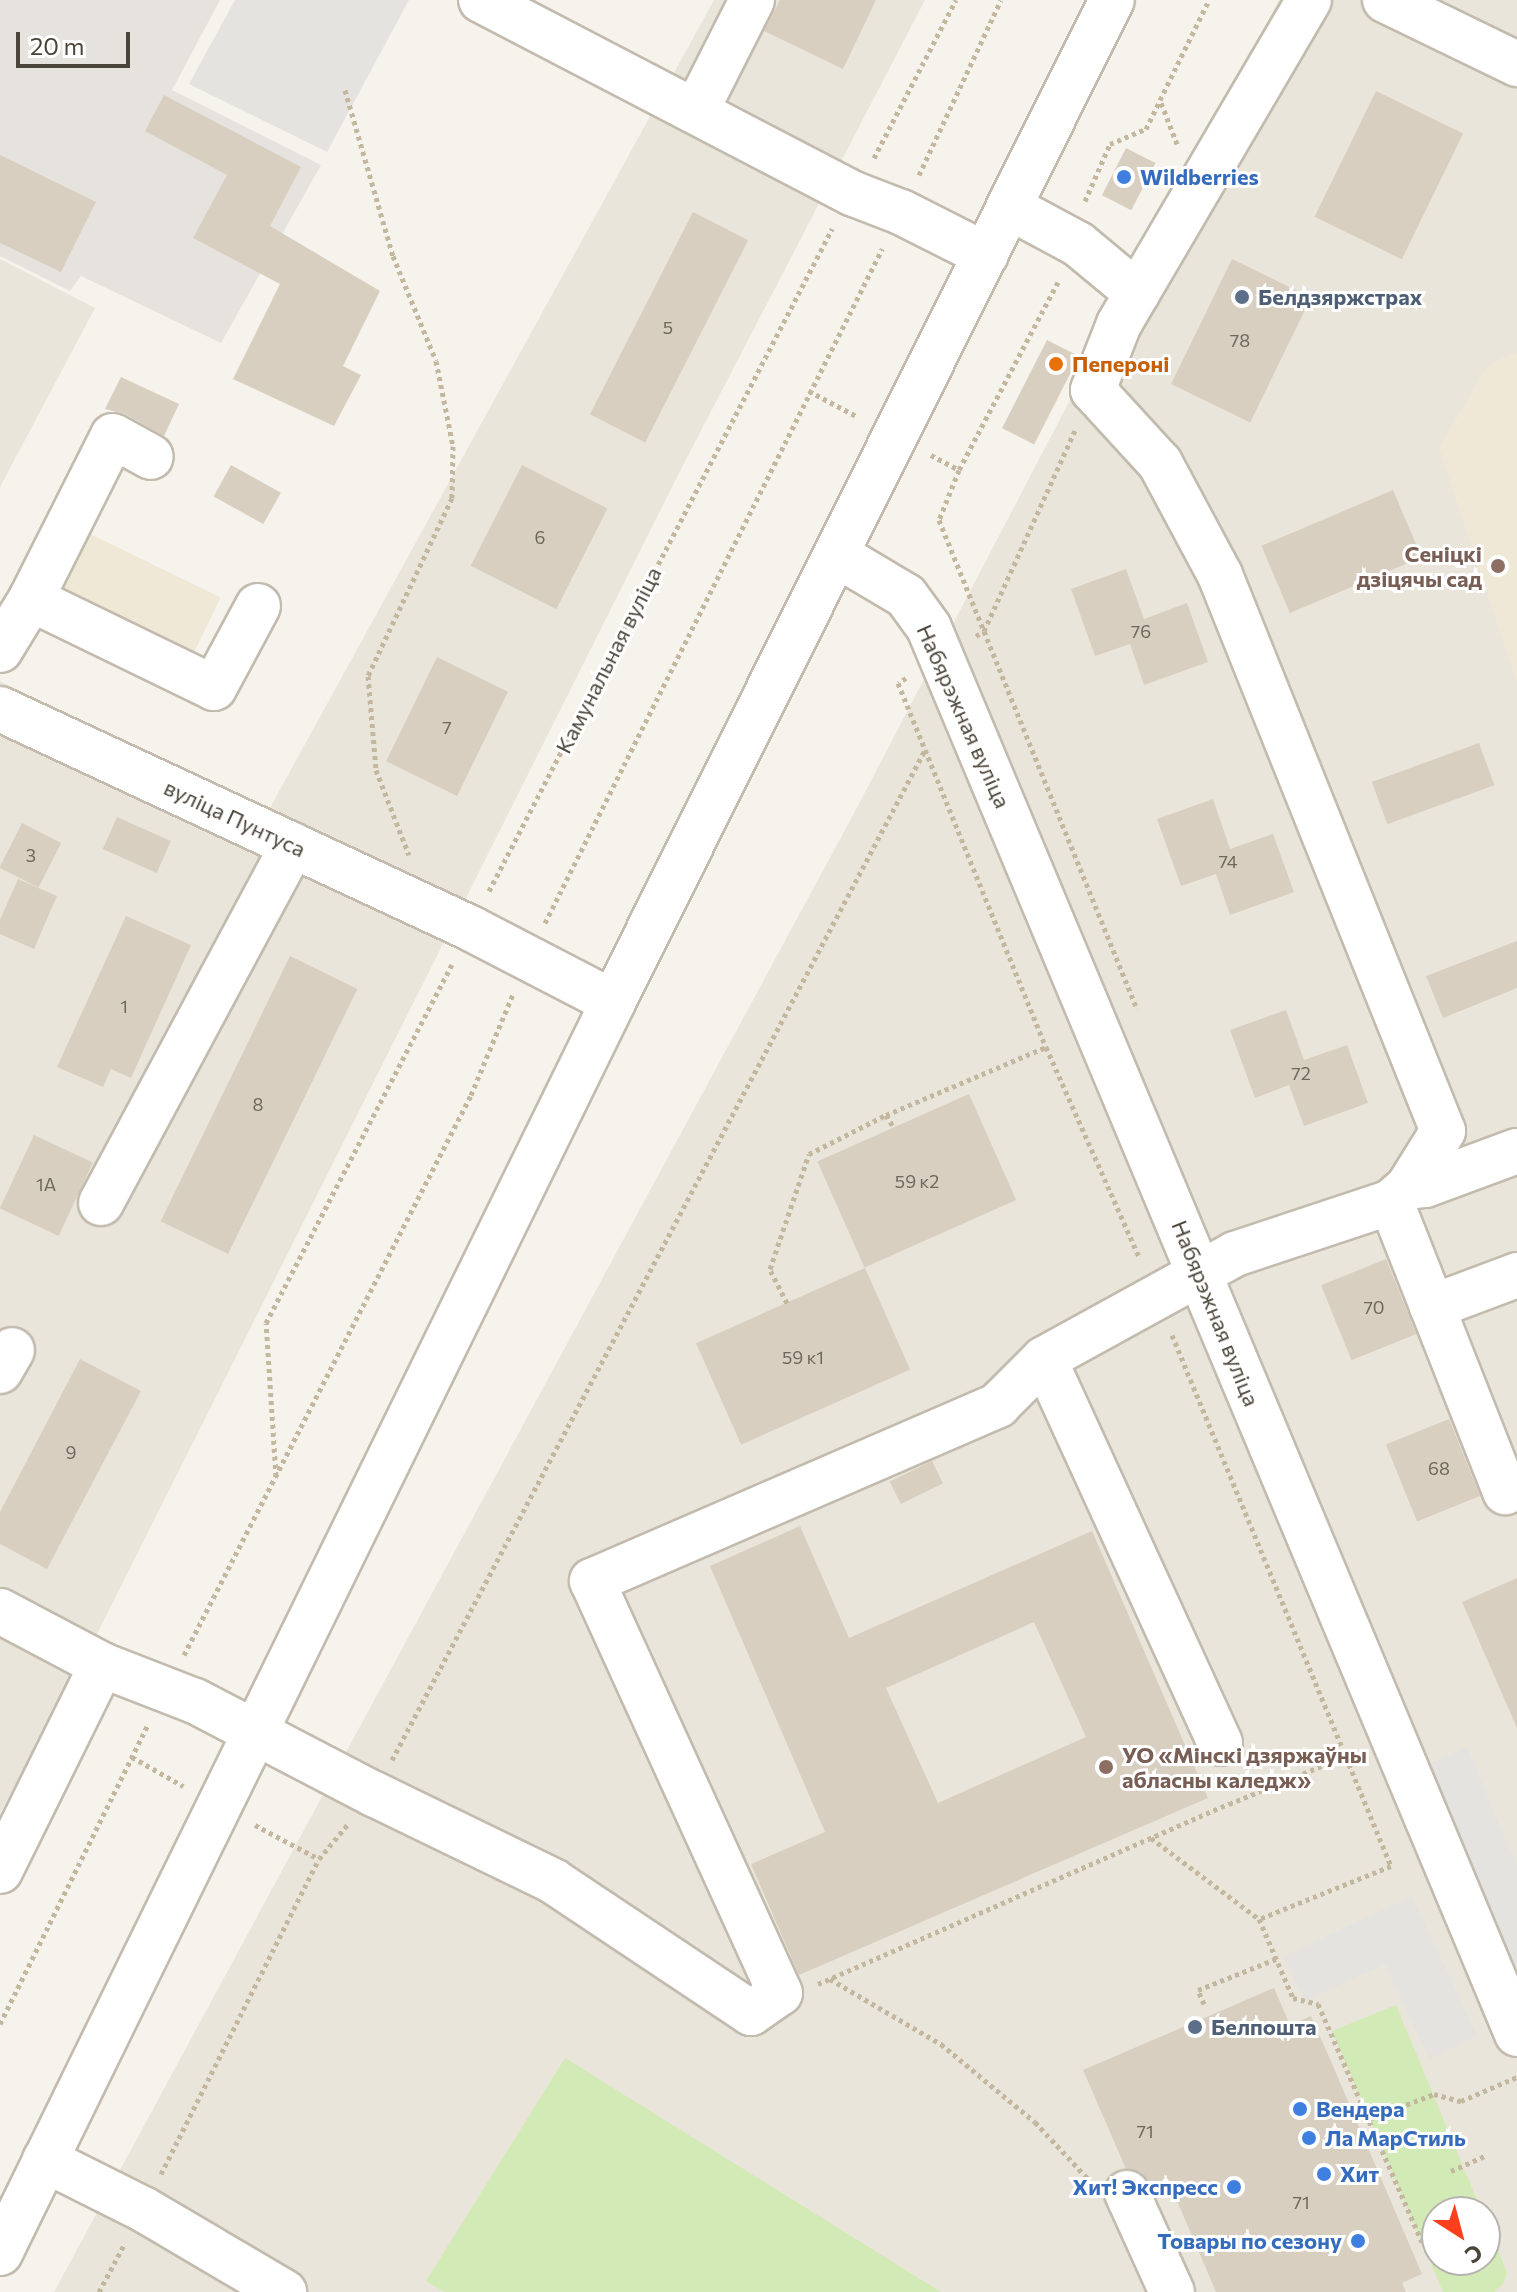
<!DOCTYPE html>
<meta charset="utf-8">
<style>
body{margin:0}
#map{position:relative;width:1517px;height:2292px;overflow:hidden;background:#f6f3ec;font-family:Commissioner,sans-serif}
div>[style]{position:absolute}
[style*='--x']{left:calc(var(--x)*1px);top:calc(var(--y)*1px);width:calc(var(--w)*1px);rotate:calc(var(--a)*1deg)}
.residential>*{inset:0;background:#eae5da}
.industrial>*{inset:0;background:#e6e2dd}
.education>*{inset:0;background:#efe8d6;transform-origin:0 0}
.green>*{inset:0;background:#d2eab5}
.parking>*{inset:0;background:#e5e3e0}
.building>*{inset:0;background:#d8cfc1;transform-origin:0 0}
.path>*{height:5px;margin-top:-2.5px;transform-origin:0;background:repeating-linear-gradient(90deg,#c4b79f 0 4px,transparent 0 8px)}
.roads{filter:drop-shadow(2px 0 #c2bbae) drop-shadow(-2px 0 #c2bbae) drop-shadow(0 2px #c2bbae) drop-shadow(0 -2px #c2bbae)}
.minor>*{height:44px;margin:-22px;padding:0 22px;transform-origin:22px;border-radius:22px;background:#fff}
.dots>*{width:22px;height:22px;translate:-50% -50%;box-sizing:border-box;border:4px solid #fff;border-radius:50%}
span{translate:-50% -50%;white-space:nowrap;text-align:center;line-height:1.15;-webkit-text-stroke:6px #fff;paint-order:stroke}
.number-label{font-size:18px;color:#6e675b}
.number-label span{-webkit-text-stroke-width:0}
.shop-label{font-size:22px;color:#366cbe;font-weight:700}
.left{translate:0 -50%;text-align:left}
.right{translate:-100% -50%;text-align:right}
.service-label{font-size:22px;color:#4e5e75;font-weight:700}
.food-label{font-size:22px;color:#c56008;font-weight:700}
.education-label{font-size:22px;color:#785e54;font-weight:700}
.street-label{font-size:22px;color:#4b4439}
.north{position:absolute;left:1421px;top:2196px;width:80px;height:80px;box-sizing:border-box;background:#fff;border:2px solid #b7b4b0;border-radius:50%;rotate:144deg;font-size:22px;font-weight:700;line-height:32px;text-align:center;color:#4b4439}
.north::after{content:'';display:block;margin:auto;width:28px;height:36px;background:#fc3f1d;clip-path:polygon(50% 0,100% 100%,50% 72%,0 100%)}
.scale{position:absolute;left:16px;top:32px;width:114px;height:36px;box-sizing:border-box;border:4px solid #4b4439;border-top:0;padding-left:10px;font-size:24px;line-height:28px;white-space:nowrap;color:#4b4439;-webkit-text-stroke:6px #fff;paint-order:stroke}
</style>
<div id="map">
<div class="residential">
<i style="clip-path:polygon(714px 0,925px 0,679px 473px,92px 1644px,0 1813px,0 681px,266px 815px)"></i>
<i style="clip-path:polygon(evenodd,1279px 0,1517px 0,1517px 2292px,54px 2292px,852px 817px,1279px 0,1437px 2212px,1485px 2212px,1485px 2260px,1437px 2260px,1437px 2212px)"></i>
<i style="clip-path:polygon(0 259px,95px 308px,0 487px)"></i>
</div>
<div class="industrial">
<i style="clip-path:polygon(0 0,220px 0,172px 90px,321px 165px,221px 343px,81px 276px,70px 291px,0 256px)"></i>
</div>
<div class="education">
<i style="clip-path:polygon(1517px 352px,1517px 683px,1439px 448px,1488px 365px)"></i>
<i style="left:76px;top:527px;width:161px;height:70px;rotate:26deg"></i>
</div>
<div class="green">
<i style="clip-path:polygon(1396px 2005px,1482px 2212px,1437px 2212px,1437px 2260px,1485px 2260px,1485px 2219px,1507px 2272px,1503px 2284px,1494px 2292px,1443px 2292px,1332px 2031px)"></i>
<i style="clip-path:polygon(565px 2058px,941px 2292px,444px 2292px,426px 2281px)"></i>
</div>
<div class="parking">
<i style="clip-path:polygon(235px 0,409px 0,327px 152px,189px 84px)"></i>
<i style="clip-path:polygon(1467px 1747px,1517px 1866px,1517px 1979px,1427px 1765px)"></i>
<i style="clip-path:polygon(1412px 1896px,1477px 2036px,1429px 2059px,1385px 1964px,1305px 2001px,1284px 1956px)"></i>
</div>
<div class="building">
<i style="clip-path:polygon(780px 0,876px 0,843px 69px,764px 31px)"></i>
<i style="left:1376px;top:91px;width:97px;height:140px;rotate:26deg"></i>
<i style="clip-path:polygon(164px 95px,301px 167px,270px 226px,380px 291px,343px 366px,361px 375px,334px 426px,233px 379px,280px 284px,193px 238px,227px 175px,145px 131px)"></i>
<i style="left:1126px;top:148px;width:33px;height:53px;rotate:27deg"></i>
<i style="clip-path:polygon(0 155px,96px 202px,61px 272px,0 243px)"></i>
<i style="left:693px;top:212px;width:62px;height:227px;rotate:27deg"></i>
<i style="left:1232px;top:259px;width:88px;height:139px;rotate:26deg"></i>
<i style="left:1047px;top:340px;width:36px;height:99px;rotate:27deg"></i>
<i style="clip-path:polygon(121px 377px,179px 404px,164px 436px,125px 414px,105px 409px)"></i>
<i style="left:231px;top:465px;width:57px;height:36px;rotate:29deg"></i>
<i style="left:522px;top:465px;width:96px;height:113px;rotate:27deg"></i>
<i style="left:1393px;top:490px;width:73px;height:143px;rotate:67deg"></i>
<i style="clip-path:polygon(1126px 569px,1144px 619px,1187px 603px,1208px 662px,1144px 685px,1130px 644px,1095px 656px,1071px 589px)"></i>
<i style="left:437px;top:657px;width:79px;height:116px;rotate:26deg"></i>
<i style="left:1479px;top:743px;width:45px;height:114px;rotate:70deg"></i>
<i style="clip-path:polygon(1213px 799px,1230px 849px,1273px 834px,1294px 892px,1230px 915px,1216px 874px,1181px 886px,1157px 819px)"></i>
<i style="left:117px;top:817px;width:59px;height:35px;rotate:24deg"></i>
<i style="left:22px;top:823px;width:44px;height:50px;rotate:27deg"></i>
<i style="clip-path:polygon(18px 879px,57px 896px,34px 949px,0 934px,0 920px)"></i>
<i style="clip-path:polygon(126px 916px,191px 945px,131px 1078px,111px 1069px,103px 1087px,57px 1067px)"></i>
<i style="clip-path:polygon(1517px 941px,1517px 988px,1443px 1018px,1426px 976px)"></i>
<i style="left:290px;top:956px;width:75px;height:295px;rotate:26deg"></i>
<i style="clip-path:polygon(1286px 1010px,1304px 1060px,1347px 1045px,1368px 1103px,1304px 1126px,1289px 1085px,1255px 1098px,1230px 1030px)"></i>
<i style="left:969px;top:1094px;width:116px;height:166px;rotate:66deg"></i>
<i style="left:34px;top:1135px;width:65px;height:81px;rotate:25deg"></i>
<i style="left:1386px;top:1259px;width:81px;height:70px;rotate:68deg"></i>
<i style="left:865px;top:1268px;width:111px;height:185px;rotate:66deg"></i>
<i style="clip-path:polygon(80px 1359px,141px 1391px,47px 1569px,0 1544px,0 1512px)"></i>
<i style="left:1449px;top:1419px;width:83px;height:68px;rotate:68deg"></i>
<i style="left:932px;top:1461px;width:25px;height:47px;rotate:64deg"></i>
<i style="clip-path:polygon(evenodd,800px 1526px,849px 1638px,1092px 1531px,1208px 1798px,799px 1975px,751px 1864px,825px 1832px,710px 1566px,800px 1526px,1034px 1622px,1086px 1737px,938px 1803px,886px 1688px,1034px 1622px)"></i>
<i style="clip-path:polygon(1517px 1578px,1517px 1728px,1462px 1602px)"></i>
<i style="clip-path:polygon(1274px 1988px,1290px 2025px,1311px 2016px,1330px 2059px,1422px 2274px,1402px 2283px,1406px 2292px,1216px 2292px,1168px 2180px,1152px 2187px,1141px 2172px,1126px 2169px,1083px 2070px)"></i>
</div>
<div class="path">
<i style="--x:345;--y:90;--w:173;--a:73.9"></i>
<i style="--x:393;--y:256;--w:113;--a:67.7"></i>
<i style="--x:436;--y:361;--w:87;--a:78.7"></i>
<i style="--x:453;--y:446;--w:52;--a:91.1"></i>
<i style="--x:452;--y:498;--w:197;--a:115.3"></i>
<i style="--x:368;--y:676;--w:94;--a:85.1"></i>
<i style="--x:376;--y:770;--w:91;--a:68.8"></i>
<i style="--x:1177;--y:144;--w:47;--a:-111.1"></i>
<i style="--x:1160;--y:100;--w:111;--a:-63.9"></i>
<i style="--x:874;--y:158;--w:178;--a:-62.6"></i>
<i style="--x:919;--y:175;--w:193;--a:-64.9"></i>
<i style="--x:1085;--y:201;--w:62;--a:-66.3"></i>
<i style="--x:1110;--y:144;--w:39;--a:-23"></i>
<i style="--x:1146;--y:129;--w:32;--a:-64"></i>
<i style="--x:1058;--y:282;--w:212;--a:117.8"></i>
<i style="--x:959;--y:470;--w:54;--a:111.8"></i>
<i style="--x:939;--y:520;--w:528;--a:67.96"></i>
<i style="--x:809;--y:391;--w:55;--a:28"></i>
<i style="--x:931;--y:455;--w:32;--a:28"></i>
<i style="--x:976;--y:636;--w:9;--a:-32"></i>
<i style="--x:984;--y:631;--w:221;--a:-65.6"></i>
<i style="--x:906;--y:678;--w:9;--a:148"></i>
<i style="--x:898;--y:683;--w:393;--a:67.9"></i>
<i style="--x:1046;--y:1047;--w:232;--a:66.1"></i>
<i style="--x:489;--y:891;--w:746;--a:-62.61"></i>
<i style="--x:545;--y:923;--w:754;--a:-63.43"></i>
<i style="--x:886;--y:1115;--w:15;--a:58"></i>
<i style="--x:787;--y:1303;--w:38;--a:-117"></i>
<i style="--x:770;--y:1269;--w:121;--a:-71.3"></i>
<i style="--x:809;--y:1154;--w:86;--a:-26.9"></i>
<i style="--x:886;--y:1115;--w:174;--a:-23"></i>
<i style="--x:1172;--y:1335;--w:574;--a:67.59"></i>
<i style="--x:1391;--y:1866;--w:142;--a:158.1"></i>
<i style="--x:1259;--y:1919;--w:86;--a:66.7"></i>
<i style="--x:1293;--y:1998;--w:26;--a:13"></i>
<i style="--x:1318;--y:2004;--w:262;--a:66.4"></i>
<i style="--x:1423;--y:2244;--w:15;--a:-23"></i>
<i style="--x:276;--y:1476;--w:153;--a:-93.7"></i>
<i style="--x:266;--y:1323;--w:404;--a:-62.6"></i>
<i style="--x:184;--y:1655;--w:629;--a:-62.86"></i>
<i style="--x:471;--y:1095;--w:109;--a:-67.4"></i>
<i style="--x:132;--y:1757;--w:59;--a:29.6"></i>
<i style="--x:392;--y:1760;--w:1144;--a:-62.18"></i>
<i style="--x:255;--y:1825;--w:72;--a:28"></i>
<i style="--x:1151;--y:1838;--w:135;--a:36.9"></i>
<i style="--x:830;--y:1979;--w:129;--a:30.4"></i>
<i style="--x:941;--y:2044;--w:122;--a:39.7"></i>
<i style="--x:1035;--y:2122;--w:79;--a:47"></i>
<i style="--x:818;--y:1984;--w:449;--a:-23.7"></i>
<i style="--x:1229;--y:1804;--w:137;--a:-22.3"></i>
<i style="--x:1204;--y:2004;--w:15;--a:-113"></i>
<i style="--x:1198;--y:1990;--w:84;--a:-21.7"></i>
<i style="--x:0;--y:2024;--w:335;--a:-63.7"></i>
<i style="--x:1369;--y:2119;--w:70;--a:-21"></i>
<i style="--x:1434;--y:2094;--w:28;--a:15"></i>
<i style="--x:1461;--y:2101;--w:61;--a:-23.2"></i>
<i style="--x:1451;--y:2171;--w:37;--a:-24"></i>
<i style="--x:161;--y:2174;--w:352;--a:-63.4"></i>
<i style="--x:319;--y:1859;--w:45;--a:-50.4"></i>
<i style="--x:99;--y:2292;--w:55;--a:-62"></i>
</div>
<div class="roads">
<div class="minor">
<i style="--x:481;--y:0;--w:420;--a:27.5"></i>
<i style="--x:854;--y:194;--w:50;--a:21"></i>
<i style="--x:901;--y:212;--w:95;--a:26.8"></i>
<i style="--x:1309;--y:0;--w:376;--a:120.4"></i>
<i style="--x:1119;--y:324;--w:71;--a:111.5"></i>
<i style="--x:1093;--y:390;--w:99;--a:47.5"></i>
<i style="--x:1160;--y:463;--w:127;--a:61.8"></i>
<i style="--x:1220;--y:575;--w:599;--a:68.15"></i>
<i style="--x:1443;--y:1131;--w:66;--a:122"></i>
<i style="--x:1408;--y:1187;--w:23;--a:139"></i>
<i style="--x:1391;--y:1202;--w:312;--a:68.5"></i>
<i style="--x:1385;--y:0;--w:147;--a:25.9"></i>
<i style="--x:696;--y:111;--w:124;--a:-63.2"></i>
<i style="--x:1009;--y:207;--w:78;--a:28.2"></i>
<i style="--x:1078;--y:244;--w:77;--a:39.7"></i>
<i style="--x:837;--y:555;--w:80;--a:30.7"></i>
<i style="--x:906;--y:596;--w:39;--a:54"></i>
<i style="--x:929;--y:628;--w:1524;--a:67.3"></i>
<i style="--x:31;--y:599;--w:182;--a:-63.3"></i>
<i style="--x:113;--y:436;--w:43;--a:28.9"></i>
<i style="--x:0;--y:650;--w:60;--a:-58.7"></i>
<i style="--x:31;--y:599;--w:203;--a:25.9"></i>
<i style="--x:214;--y:688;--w:93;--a:-61.8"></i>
<i style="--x:0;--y:709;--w:519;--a:24.98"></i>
<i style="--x:470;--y:928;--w:161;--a:27.4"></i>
<i style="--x:1408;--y:1187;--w:17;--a:-7"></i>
<i style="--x:1425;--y:1185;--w:98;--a:-20.3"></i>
<i style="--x:101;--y:1203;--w:406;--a:-61.8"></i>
<i style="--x:1432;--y:1307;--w:91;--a:-20.6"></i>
<i style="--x:0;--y:1371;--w:24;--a:-60"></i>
<i style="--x:0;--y:1611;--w:115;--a:27.9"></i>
<i style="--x:102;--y:1665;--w:100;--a:21.2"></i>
<i style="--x:195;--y:1701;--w:202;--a:27.5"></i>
<i style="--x:374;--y:1794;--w:199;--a:25.9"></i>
<i style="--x:553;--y:1881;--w:238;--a:33.7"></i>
<i style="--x:751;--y:2013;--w:35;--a:-35"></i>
<i style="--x:780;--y:1993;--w:453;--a:-114.5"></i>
<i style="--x:592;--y:1581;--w:443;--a:-23.4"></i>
<i style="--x:998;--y:1405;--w:65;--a:-45"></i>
<i style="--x:1220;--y:1743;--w:422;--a:-114.6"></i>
<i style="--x:1044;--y:1359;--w:218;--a:-28.8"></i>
<i style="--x:1235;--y:1254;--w:164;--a:-18.4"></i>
<i style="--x:0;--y:1871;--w:230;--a:-63.7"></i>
<i style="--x:45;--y:2160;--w:110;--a:26.6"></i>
<i style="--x:143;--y:2209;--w:164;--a:30.5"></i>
<i style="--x:1127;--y:2193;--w:109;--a:65.6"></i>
<i style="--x:0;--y:2253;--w:1393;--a:-63.89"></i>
<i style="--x:613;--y:1002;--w:1119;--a:-63.53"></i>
</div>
</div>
<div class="dots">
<i style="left:1124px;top:177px;background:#3f7fe0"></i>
<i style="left:1242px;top:297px;background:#5c6f8a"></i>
<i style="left:1056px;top:364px;background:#e8710a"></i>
<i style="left:1498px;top:566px;background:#8d6e63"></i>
<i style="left:1106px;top:1767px;background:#8d6e63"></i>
<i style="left:1195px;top:2027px;background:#5c6f8a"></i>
<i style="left:1300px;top:2109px;background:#3f7fe0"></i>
<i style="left:1309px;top:2138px;background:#3f7fe0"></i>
<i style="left:1324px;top:2174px;background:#3f7fe0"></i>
<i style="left:1234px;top:2187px;background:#3f7fe0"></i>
<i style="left:1358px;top:2241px;background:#3f7fe0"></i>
</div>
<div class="number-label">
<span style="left:668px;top:327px">5</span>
<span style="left:1240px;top:340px">78</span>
<span style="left:540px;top:537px">6</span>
<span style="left:1141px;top:631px">76</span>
<span style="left:447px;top:727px">7</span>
<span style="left:31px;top:855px">3</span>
<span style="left:1228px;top:861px">74</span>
<span style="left:124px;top:1006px">1</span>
<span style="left:1301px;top:1073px">72</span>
<span style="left:258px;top:1104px">8</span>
<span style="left:917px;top:1181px">59 к2</span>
<span style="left:46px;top:1184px">1А</span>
<span style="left:1374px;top:1307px">70</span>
<span style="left:803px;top:1357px">59 к1</span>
<span style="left:71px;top:1452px">9</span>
<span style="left:1439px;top:1468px">68</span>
<span style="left:1145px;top:2131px">71</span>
<span style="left:1301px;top:2202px">71</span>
</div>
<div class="shop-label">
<span class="left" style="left:1140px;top:177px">Wildberries</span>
<span class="left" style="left:1316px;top:2109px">Вендера</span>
<span class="left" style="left:1325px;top:2138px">Ла МарСтиль</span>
<span class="left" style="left:1340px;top:2174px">Хит</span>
<span class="right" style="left:1218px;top:2187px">Хит! Экспресс</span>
<span class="right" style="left:1342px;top:2241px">Товары по сезону</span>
</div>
<div class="service-label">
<span class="left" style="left:1258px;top:297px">Белдзяржстрах</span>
<span class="left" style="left:1211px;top:2027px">Белпошта</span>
</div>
<div class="food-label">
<span class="left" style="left:1072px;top:364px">Пепероні</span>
</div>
<div class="education-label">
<span class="right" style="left:1482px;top:566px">Сеніцкі<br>дзіцячы сад</span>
<span class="left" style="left:1122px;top:1767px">УО «Мінскі дзяржаўны<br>абласны каледж»</span>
</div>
<div class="street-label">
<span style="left:608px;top:660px;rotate:-63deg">Камунальная вуліца</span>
<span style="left:964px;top:716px;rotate:66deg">Набярэжная вуліца</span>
<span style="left:235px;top:818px;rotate:25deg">вуліца Пунтуса</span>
<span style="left:1216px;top:1313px;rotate:68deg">Набярэжная вуліца</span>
</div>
<div class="north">С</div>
<div class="scale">20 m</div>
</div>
